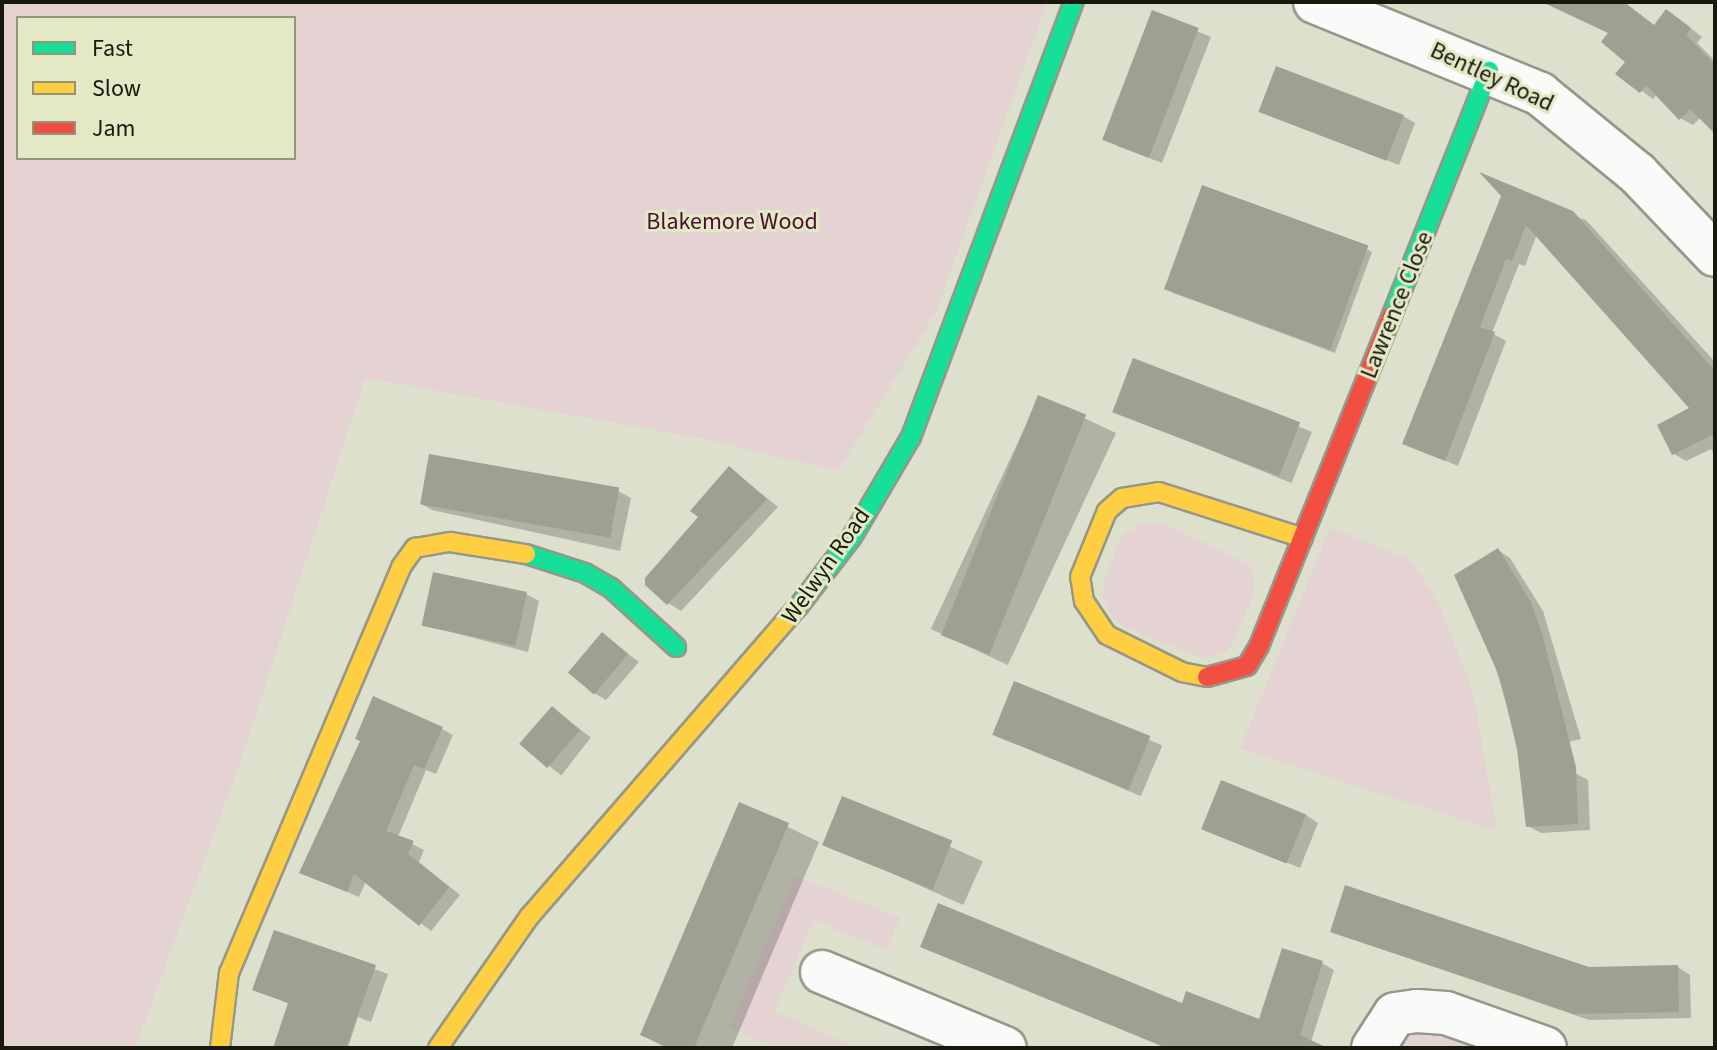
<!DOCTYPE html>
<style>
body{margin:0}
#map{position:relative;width:1717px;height:1050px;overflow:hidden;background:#dde0cd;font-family:"Source Sans 3",sans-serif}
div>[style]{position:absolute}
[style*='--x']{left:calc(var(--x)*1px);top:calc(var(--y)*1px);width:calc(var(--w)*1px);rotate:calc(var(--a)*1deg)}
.green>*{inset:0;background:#e5d2d3}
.shadow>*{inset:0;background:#0003;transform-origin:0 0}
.building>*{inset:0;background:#9ea092;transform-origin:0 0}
.roads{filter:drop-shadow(2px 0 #969789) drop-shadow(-2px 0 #969789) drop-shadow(0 2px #969789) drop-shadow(0 -2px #969789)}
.street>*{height:42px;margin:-21px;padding:0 21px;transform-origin:21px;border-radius:21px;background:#fafaf8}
.fast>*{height:18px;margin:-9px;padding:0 9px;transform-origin:9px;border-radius:9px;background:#16e098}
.slow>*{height:18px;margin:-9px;padding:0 9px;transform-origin:9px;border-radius:9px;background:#ffcf43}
.jam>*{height:18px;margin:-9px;padding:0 9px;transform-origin:9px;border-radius:9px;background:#f24e42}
span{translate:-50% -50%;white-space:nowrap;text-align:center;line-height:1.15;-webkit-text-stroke:6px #e3e8c5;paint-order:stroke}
.street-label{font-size:24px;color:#18190d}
.park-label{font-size:24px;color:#4d1035}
.frame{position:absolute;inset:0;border:4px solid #18190d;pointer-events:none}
.legend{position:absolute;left:16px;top:16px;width:280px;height:144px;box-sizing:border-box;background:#e3e8c5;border:2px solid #92957b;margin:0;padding:10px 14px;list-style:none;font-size:24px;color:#18190d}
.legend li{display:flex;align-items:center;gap:16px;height:40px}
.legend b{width:40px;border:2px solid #92957b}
</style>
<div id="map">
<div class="green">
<i style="clip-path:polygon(evenodd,2px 2px,1047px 2px,936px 312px,838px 471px,705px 439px,365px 378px,240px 763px,135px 1048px,2px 1048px,2px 2px,18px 18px,294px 18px,294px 158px,18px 158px,18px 18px)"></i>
<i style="clip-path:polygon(1140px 524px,1167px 525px,1248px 564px,1253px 571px,1253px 597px,1228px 651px,1202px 658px,1117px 624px,1102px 597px,1105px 579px,1122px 536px)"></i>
<i style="clip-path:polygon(1330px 528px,1410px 559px,1439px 604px,1473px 692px,1497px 831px,1240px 749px)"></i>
<i style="clip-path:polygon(796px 876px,900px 918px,886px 950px,814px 920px,774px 1011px,848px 1044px,846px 1048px,775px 1048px,729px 1028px)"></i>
<i style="clip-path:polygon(1424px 1028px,1485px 1048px,1382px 1048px,1393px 1037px)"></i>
</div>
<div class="shadow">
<i style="clip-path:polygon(1544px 2px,1624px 2px,1655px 26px,1679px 19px,1702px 37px,1697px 43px,1715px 61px,1715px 131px,1701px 117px,1693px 125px,1680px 118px,1657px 94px,1653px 99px,1618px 74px,1628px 61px,1610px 33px)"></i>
<i style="clip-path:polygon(1153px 13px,1211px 37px,1162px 163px,1117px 146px)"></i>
<i style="clip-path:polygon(1261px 111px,1403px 116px,1415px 123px,1399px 165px)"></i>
<i style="clip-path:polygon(1503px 196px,1586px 220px,1715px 362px,1715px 458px,1711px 449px,1686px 461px,1674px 454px,1660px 426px,1692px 409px,1537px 234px,1525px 266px,1519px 264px,1492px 333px,1506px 341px,1458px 466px,1404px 443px)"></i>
<i style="clip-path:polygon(1367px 249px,1372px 252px,1335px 353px,1171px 292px)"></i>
<i style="left:1134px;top:360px;width:192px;height:55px;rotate:22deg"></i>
<i style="left:1039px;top:397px;width:85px;height:256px;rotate:25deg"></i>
<i style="clip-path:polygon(730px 468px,778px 507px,681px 611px,668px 603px,701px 517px)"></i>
<i style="clip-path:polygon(618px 491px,631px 498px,620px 551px,432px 510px,420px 503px)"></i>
<i style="clip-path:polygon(1498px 550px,1510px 558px,1543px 611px,1581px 739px,1531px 751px,1518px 744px,1488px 642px)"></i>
<i style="clip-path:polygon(526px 594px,539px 601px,528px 652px,424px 625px)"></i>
<i style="clip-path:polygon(602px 634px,639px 662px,606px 700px,594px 693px)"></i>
<i style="left:1015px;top:683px;width:160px;height:55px;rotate:23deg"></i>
<i style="left:553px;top:708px;width:48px;height:48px;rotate:38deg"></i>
<i style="clip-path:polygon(442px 729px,453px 735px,436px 774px,426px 770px,398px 837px,424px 850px,419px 862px,460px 895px,431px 931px,366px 881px,359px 897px,301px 872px)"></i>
<i style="clip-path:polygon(1575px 773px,1588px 780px,1590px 830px,1541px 833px,1528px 826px)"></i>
<i style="left:843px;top:799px;width:153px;height:48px;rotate:24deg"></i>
<i style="clip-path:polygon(740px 804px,819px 842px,732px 1048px,666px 1048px,642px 1035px)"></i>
<i style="clip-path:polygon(1306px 815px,1318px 823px,1300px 868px,1204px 828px)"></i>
<i style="clip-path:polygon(1332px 931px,1589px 969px,1678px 967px,1690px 975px,1691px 1018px,1589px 1020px)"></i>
<i style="clip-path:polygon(276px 933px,388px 974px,371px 1022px,358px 1017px,348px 1048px,275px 1048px,290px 1004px,255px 989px)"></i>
<i style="clip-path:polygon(923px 947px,1261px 1022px,1322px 963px,1334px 970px,1309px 1048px,1166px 1048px)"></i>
</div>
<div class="building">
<i style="clip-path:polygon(1542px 2px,1624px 2px,1654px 25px,1666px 9px,1691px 28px,1686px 35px,1715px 65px,1715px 134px,1690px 109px,1679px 120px,1646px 85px,1640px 93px,1615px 74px,1625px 62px,1601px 42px,1608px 33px)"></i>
<i style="left:1152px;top:10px;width:50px;height:139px;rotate:21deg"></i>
<i style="left:1276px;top:66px;width:137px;height:49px;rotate:21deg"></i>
<i style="clip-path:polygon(1479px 172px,1573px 211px,1715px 371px,1715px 439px,1712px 435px,1672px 455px,1657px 425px,1689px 408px,1526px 225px,1512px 261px,1506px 259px,1480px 327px,1495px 332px,1445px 461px,1402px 444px,1501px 196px)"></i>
<i style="left:1202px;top:185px;width:177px;height:111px;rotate:20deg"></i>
<i style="left:1133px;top:358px;width:179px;height:58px;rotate:21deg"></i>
<i style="left:1038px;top:395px;width:52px;height:259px;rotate:22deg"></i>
<i style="left:429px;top:454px;width:193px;height:51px;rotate:10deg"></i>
<i style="clip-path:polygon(729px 466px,767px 499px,667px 605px,645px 585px,645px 578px,698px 517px,690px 511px)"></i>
<i style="clip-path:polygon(1498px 548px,1531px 602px,1542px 633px,1576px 767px,1578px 824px,1526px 827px,1517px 749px,1500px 678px,1454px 575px)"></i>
<i style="left:433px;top:572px;width:96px;height:55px;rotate:12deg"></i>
<i style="left:602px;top:632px;width:34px;height:53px;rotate:40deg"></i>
<i style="left:1014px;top:681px;width:147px;height:58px;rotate:22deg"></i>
<i style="clip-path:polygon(373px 696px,443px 727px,424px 769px,414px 765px,386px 831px,414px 841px,408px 854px,449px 887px,419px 926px,354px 874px,347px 892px,299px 873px,360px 741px,355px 739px)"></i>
<i style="left:552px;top:706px;width:37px;height:50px;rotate:41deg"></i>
<i style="left:1221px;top:780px;width:92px;height:53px;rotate:22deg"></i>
<i style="left:842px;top:796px;width:119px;height:53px;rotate:22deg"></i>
<i style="clip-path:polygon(739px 802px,789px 823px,694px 1048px,670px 1048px,640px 1035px)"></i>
<i style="clip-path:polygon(1345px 885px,1589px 967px,1678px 965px,1679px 1012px,1574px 1014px,1330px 932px)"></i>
<i style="clip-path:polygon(938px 903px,1182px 1003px,1186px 991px,1259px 1019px,1282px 948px,1323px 961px,1300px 1035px,1328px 1048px,1167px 1048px,920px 947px)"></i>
<i style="clip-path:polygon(274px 930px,376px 965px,346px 1048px,273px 1048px,288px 1003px,252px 990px)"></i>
</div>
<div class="roads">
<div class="street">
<i style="--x:1315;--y:2;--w:243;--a:22.2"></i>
<i style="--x:1540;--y:94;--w:125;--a:39.2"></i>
<i style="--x:1637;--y:173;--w:113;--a:46.4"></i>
<i style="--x:822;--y:972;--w:198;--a:22.6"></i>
<i style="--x:1373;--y:1048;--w:40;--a:-57.1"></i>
<i style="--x:1395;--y:1014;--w:22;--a:-8"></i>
<i style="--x:1417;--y:1011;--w:29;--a:4"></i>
<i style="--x:1446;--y:1013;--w:105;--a:19.5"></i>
</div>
<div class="fast">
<i style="--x:1392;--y:315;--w:263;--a:-68.3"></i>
<i style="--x:526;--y:554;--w:62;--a:17.9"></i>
<i style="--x:585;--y:573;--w:30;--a:30"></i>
<i style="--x:611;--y:588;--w:88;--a:42.2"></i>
<i style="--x:798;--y:607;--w:88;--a:-52.4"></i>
<i style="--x:852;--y:537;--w:116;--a:-59.5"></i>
<i style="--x:911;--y:437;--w:465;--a:-69.5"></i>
</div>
<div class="slow">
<i style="--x:1207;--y:677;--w:25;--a:-169"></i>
<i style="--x:1182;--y:672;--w:84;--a:-153.7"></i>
<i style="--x:1107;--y:635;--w:41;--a:-124.1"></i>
<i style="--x:1084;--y:601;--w:24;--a:-99"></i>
<i style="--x:1080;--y:577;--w:71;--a:-67.8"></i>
<i style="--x:1107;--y:511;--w:20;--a:-41"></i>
<i style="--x:1122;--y:498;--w:37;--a:-9"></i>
<i style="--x:1159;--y:492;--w:151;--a:17.7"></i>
<i style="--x:220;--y:1048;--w:76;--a:-83.2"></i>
<i style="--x:229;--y:973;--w:441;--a:-67"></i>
<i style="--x:401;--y:567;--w:24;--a:-54"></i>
<i style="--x:415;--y:548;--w:36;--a:-10"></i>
<i style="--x:450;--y:542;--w:77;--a:9"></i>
<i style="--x:438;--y:1048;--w:160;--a:-55.2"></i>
<i style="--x:529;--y:917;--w:410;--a:-49.1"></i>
</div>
<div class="jam">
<i style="--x:1207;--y:677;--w:41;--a:-15.4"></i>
<i style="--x:1247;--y:666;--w:23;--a:-59"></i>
<i style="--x:1259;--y:646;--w:357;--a:-68.1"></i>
</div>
</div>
<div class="street-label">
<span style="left:1492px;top:77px;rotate:25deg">Bentley Road</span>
<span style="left:1397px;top:305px;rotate:-68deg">Lawrence Close</span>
<span style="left:826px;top:566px;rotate:-55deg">Welwyn Road</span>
</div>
<div class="park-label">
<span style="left:732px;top:222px">Blakemore Wood</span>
</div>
<div class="frame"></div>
<ul class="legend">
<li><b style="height:10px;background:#16e098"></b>Fast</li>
<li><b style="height:10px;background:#ffcf43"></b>Slow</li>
<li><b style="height:10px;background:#f24e42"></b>Jam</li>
</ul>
</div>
